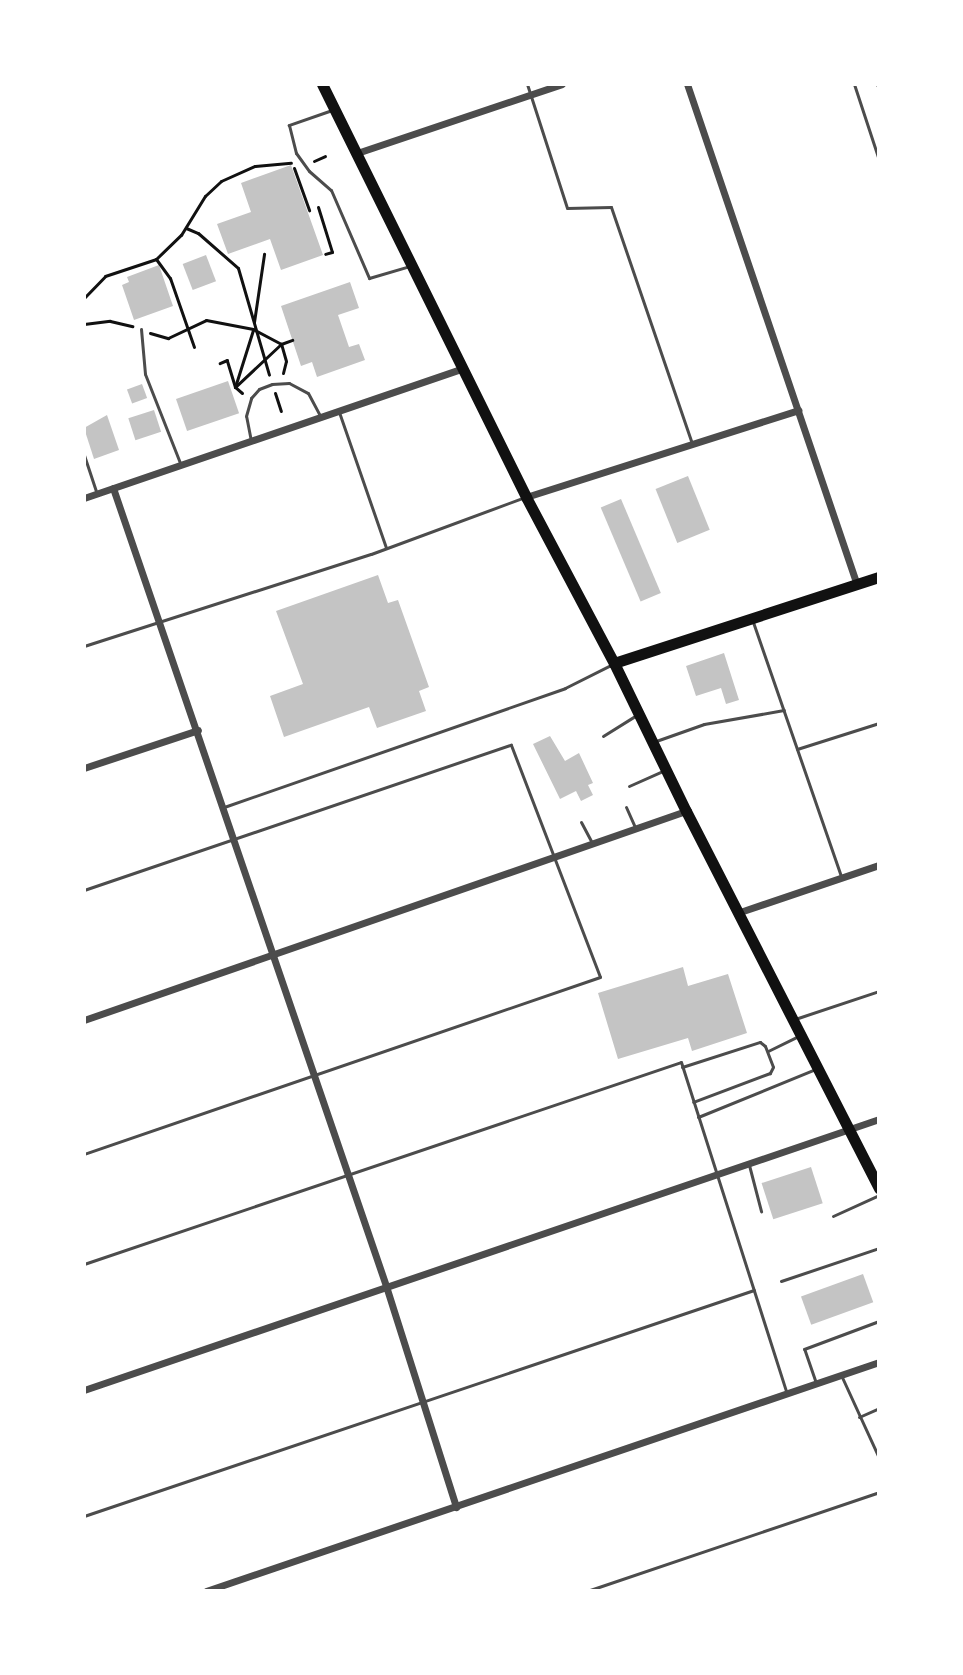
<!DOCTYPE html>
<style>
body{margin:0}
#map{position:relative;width:963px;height:1675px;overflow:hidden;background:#fff;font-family:"Fira Sans Condensed",sans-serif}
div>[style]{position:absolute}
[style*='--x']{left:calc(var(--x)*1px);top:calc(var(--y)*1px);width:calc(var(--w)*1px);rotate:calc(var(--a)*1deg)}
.building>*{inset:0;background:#c4c4c4;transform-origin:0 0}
.path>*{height:3px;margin:-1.5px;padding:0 1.5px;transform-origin:1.5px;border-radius:1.5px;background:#111}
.service>*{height:3px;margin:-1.5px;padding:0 1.5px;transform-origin:1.5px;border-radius:1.5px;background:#4c4c4c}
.minor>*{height:7px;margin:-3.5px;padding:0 3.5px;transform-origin:3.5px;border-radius:3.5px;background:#4c4c4c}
.primary>*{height:11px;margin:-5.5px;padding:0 5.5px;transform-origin:5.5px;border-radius:5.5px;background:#111}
span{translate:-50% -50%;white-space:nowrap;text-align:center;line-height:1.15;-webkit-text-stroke:7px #fff;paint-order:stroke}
.frame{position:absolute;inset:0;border:86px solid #fff;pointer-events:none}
</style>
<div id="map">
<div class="building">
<i style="clip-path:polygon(291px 165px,323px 255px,281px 270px,270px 239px,228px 254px,217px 224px,251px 212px,241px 183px)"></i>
<i style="left:206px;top:255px;width:28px;height:25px;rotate:69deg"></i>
<i style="clip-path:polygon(159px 265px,173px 306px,134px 320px,122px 285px,129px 282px,127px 277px)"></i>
<i style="clip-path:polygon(350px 282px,359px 308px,338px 315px,349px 347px,359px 344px,365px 360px,317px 377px,312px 362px,301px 366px,281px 306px)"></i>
<i style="left:228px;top:381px;width:34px;height:55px;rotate:71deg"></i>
<i style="left:142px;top:384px;width:15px;height:16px;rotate:70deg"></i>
<i style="left:154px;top:410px;width:23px;height:27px;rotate:72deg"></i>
<i style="clip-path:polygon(107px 415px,119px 450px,94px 459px,84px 428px)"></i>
<i style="left:688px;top:476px;width:58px;height:35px;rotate:68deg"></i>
<i style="left:621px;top:499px;width:102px;height:22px;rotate:67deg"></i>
<i style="clip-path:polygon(378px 575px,388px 603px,398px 600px,429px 687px,419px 691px,426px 711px,377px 728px,369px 707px,284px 737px,270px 696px,303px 684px,276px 611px)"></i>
<i style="clip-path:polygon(724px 653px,739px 700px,726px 704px,721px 688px,696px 696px,686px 666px)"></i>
<i style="clip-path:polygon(550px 736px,565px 761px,579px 753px,593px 783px,588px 785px,593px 795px,581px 801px,576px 791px,560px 799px,533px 744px)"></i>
<i style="clip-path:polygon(683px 967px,688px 986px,728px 974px,747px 1033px,692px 1051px,688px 1038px,618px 1059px,598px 993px)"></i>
<i style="left:811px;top:1167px;width:38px;height:52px;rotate:72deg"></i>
<i style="left:863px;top:1274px;width:30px;height:66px;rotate:70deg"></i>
</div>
<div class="path">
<i style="--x:877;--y:84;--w:5;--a:68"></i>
<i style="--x:314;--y:161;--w:12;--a:-24"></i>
<i style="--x:294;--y:168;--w:45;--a:70.3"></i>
<i style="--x:318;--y:207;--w:47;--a:72.7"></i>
<i style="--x:332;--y:252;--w:7;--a:164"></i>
<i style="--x:186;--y:228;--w:13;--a:23"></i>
<i style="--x:198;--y:233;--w:53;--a:41.2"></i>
<i style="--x:238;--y:268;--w:111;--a:73.8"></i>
<i style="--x:156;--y:259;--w:35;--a:-44"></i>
<i style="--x:181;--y:235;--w:46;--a:-58.4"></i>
<i style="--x:205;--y:196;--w:22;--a:-43"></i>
<i style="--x:221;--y:181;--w:37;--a:-24"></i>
<i style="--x:255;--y:166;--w:36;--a:-5"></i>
<i style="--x:84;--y:298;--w:30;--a:-46"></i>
<i style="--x:105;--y:276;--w:54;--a:-18.4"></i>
<i style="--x:156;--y:259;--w:24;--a:54"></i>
<i style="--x:170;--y:278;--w:73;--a:70.8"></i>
<i style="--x:254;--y:322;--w:69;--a:-81.6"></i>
<i style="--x:84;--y:324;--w:26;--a:-7"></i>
<i style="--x:110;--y:321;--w:23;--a:13"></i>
<i style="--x:150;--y:333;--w:19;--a:16"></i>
<i style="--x:168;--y:338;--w:42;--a:-25.3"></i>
<i style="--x:206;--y:320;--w:48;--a:10.8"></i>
<i style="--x:253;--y:329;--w:32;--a:28"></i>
<i style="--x:281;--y:344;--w:63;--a:136.9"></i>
<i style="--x:235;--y:387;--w:28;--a:-107"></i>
<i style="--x:227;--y:360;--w:8;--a:157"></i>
<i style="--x:283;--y:373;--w:12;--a:-76"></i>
<i style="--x:286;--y:361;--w:18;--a:-106"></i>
<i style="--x:281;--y:344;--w:12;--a:-20"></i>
<i style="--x:242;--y:393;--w:9;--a:-139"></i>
<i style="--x:235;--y:387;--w:60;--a:-72.5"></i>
<i style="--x:275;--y:393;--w:19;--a:72"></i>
</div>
<div class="service">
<i style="--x:527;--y:84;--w:130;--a:72.1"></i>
<i style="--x:567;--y:208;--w:44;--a:-1.3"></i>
<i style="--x:611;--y:207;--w:250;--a:71.1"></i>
<i style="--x:854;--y:84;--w:80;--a:71.8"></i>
<i style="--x:332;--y:110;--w:46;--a:160.8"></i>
<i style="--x:289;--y:125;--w:29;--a:76"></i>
<i style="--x:296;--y:153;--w:22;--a:54"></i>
<i style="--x:309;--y:171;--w:29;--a:41"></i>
<i style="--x:331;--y:190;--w:96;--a:66.6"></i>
<i style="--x:369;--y:278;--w:43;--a:-16.3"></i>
<i style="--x:141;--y:329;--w:45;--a:84.9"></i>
<i style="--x:145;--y:374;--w:96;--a:68.5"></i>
<i style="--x:339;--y:412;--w:144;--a:70.9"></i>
<i style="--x:251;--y:441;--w:25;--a:-101"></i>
<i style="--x:246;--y:416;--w:19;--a:-74"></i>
<i style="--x:251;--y:398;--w:12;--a:-48"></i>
<i style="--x:259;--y:389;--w:14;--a:-21"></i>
<i style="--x:272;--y:384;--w:17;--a:-3"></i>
<i style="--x:289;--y:383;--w:21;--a:28"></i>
<i style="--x:308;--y:393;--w:27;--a:62"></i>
<i style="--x:84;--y:455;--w:41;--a:71.6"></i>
<i style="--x:753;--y:622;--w:269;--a:70.9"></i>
<i style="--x:84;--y:646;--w:301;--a:-17.8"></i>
<i style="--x:371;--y:554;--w:161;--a:-20.3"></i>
<i style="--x:603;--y:736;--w:38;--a:-32"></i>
<i style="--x:656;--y:741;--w:51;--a:-19.5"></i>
<i style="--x:704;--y:724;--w:81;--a:-9.9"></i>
<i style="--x:797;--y:749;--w:86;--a:-17.6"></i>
<i style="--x:629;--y:786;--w:36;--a:-24"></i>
<i style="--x:224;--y:807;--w:361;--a:-19.2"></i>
<i style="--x:565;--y:688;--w:51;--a:-26.6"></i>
<i style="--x:626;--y:807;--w:24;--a:66"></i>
<i style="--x:581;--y:822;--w:24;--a:62"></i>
<i style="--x:84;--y:890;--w:451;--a:-18.8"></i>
<i style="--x:511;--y:745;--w:248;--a:69"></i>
<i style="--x:600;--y:977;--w:546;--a:161.07"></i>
<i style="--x:798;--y:1018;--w:85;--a:-18.4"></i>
<i style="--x:768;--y:1051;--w:32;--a:-26"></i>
<i style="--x:682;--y:1067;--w:82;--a:-17.8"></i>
<i style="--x:760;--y:1042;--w:6;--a:39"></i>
<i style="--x:765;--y:1046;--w:22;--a:69"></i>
<i style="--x:773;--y:1067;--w:7;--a:117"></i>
<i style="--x:770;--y:1073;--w:82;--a:159.4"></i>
<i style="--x:698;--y:1117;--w:124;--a:-22.2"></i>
<i style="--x:749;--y:1165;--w:48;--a:75.4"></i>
<i style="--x:833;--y:1216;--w:51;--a:-24.5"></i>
<i style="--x:84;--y:1264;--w:630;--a:-18.69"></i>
<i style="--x:681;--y:1062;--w:345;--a:72.3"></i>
<i style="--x:781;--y:1281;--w:103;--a:-18.6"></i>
<i style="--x:841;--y:1375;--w:91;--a:65.4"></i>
<i style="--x:816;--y:1383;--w:36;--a:-109"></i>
<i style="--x:804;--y:1349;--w:80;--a:-20.5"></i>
<i style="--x:859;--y:1417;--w:22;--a:-24"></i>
<i style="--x:84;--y:1516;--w:707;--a:-18.64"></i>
<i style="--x:587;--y:1591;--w:308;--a:-18.7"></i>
</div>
<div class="minor">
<i style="--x:687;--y:84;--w:529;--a:71.26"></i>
<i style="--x:357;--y:153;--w:216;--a:-18.6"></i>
<i style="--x:113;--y:488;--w:843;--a:71.11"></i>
<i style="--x:386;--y:1286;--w:232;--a:72.4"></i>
<i style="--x:526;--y:497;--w:286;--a:-17.7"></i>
<i style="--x:84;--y:498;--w:401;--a:-18.9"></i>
<i style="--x:84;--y:768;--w:120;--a:-18.4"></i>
<i style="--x:740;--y:912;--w:147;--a:-18.7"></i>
<i style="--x:84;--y:1020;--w:637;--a:-19.15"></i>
<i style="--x:84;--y:1390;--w:840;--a:-18.82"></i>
<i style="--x:206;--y:1591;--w:711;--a:-18.79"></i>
</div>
<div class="primary">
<i style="--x:322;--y:84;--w:461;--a:63.7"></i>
<i style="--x:526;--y:497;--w:188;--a:62.1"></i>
<i style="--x:614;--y:663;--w:165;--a:64.1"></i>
<i style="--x:686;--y:811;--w:424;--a:62.9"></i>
<i style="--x:614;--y:663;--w:279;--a:-18"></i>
</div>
<div class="frame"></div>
</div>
